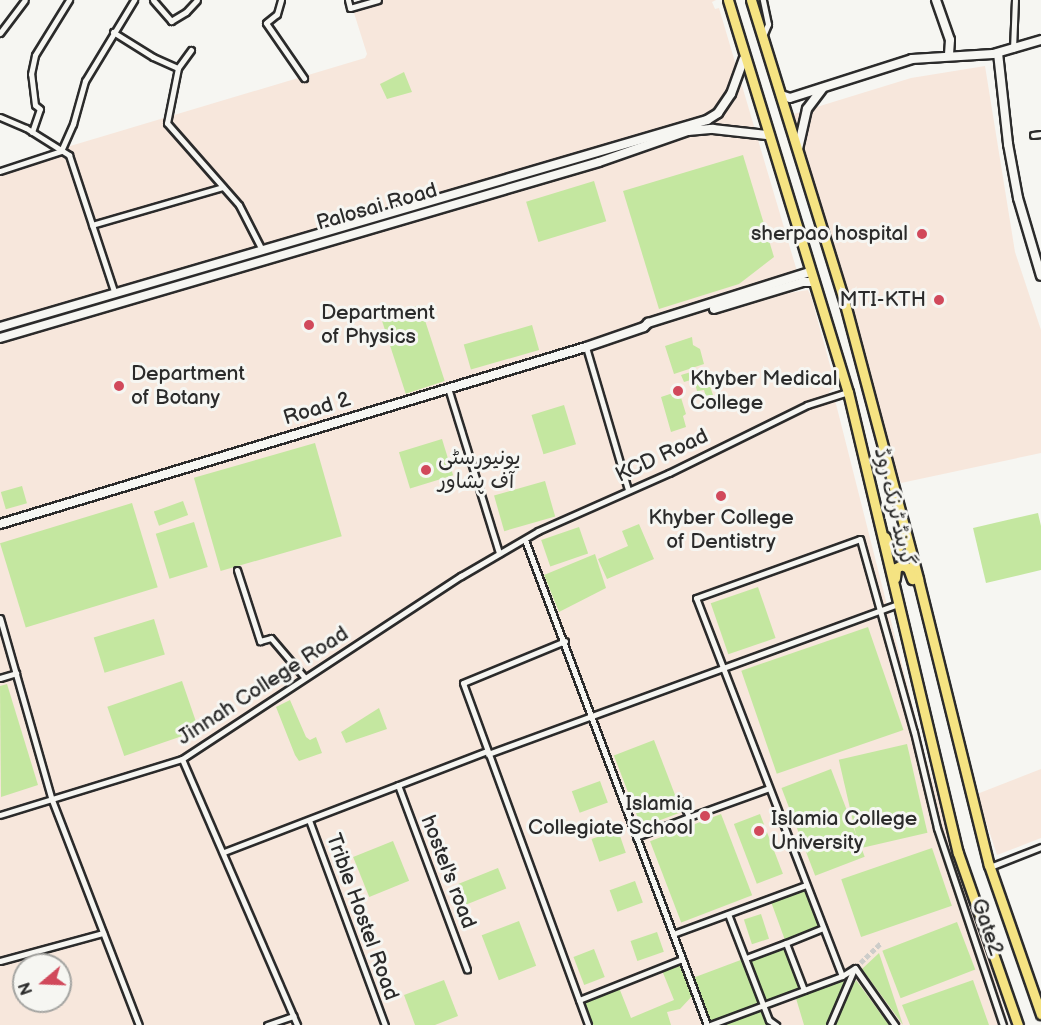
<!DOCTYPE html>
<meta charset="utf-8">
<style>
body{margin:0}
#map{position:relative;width:1041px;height:1025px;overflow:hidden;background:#f6f6f2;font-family:"Balsamiq Sans","Playpen Sans Arabic",sans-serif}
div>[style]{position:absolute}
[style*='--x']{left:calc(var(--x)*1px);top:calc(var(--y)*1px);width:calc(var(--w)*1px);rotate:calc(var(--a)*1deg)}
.built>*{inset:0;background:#f7e7dc}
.green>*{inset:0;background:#c4e7a0;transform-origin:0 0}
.street-tunnel>*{height:5px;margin-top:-2.5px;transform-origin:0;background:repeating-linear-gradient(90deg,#cdcdca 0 5px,transparent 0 7.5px)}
.roads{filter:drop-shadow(2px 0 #2b2b2b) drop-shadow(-2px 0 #2b2b2b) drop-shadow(0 2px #2b2b2b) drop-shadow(0 -2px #2b2b2b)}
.street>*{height:5px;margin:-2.5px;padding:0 2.5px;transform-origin:2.5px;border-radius:2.5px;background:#f6f6f2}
.secondary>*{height:8px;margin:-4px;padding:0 4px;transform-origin:4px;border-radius:4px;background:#f6f6f2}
.highway>*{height:9px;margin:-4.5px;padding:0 4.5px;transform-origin:4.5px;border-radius:4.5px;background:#f5e382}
.dots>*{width:16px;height:16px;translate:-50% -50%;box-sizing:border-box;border:3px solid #f6f6f2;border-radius:50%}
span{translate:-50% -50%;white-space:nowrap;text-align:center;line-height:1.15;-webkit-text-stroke:6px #f6f6f2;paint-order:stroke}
.street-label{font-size:21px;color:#2b2b2b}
.poi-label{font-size:21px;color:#2b2b2b}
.right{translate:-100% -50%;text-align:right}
.left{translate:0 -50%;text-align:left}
.north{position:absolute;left:12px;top:953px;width:60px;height:60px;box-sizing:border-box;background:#f6f6f2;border:2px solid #a5a5a2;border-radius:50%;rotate:251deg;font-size:16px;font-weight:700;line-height:24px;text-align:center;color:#2b2b2b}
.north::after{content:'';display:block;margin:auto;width:21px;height:27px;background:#d1495b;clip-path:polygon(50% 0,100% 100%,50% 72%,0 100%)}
</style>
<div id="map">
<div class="built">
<i style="clip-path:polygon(evenodd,382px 0,716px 0,712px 2px,715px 9px,719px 8px,799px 278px,785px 281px,788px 293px,808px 290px,811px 296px,836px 387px,829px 392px,831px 400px,835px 400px,926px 759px,1009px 1025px,0 1025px,0 167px,365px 58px,367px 54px,354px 13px,361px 6px,382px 0,24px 965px,60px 965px,60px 1001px,24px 1001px,24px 965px)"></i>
<i style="clip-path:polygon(985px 66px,1015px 252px,1041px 330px,1041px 453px,901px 483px,867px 389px,842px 270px,813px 184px,794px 114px,911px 78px)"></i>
<i style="clip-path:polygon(1041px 769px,1041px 838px,997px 855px,977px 794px)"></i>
</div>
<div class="green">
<i style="clip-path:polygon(404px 72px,412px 92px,387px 99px,380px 84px)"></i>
<i style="clip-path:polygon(743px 155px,774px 257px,739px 284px,659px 309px,623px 191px)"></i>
<i style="left:594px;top:181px;width:42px;height:71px;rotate:73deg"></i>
<i style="left:420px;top:305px;width:80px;height:41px;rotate:72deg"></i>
<i style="left:532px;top:325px;width:26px;height:71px;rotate:74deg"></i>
<i style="clip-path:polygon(692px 337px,693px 345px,700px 349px,704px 364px,674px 374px,665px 346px)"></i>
<i style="clip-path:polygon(704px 368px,713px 395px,706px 397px,704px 390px,697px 391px,694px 379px,684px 382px,681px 375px)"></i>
<i style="clip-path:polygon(679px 391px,686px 414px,683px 416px,686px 427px,671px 432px,661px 397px)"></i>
<i style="left:564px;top:405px;width:41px;height:34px;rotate:73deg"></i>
<i style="left:442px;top:439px;width:38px;height:45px;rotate:73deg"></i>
<i style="left:315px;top:443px;width:97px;height:126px;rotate:74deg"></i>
<i style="left:545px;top:481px;width:37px;height:53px;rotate:74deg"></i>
<i style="left:22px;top:486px;width:18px;height:22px;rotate:74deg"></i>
<i style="left:183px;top:501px;width:15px;height:31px;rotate:70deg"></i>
<i style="left:132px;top:503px;width:88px;height:138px;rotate:73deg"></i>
<i style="clip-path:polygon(1038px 513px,1041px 526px,1041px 570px,986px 583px,973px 528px)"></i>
<i style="left:194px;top:522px;width:47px;height:40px;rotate:73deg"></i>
<i style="clip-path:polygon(639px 524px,654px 559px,607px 579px,598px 559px,628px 546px,622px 531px)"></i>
<i style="left:579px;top:527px;width:28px;height:40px;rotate:71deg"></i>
<i style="clip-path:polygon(595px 554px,606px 588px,559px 612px,544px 575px)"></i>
<i style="left:758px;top:587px;width:54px;height:50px;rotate:71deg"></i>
<i style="left:154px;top:619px;width:37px;height:63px;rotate:73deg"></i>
<i style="left:868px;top:627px;width:109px;height:134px;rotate:71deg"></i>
<i style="left:182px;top:681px;width:52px;height:79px;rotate:71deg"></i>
<i style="clip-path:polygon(7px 684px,38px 785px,1px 797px,0 686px)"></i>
<i style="clip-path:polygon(290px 700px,306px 737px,310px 740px,316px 737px,322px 753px,299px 761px,295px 755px,276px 707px)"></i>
<i style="clip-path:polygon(379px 708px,387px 729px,346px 743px,341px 732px)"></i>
<i style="left:654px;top:740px;width:77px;height:43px;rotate:69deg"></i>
<i style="left:907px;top:744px;width:91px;height:70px;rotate:77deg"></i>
<i style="left:831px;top:769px;width:94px;height:53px;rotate:69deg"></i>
<i style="left:600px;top:781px;width:23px;height:30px;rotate:70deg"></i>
<i style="left:721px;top:814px;width:87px;height:76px;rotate:69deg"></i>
<i style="left:760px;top:814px;width:64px;height:28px;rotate:69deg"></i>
<i style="left:618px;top:830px;width:24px;height:28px;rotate:71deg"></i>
<i style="left:393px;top:841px;width:43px;height:43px;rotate:68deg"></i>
<i style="left:932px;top:848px;width:61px;height:96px;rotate:71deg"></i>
<i style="left:498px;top:868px;width:22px;height:43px;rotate:68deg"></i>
<i style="left:635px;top:881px;width:23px;height:27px;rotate:70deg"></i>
<i style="clip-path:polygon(806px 885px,823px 928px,786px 943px,804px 991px,853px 973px,830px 1025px,804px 1025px,795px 995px,764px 1007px,770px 1025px,707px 1025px,695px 993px,680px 1009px,667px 1012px,671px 1025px,588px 1025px,579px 1000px,618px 985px,631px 1018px,674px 1000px,661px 968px,682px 959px,690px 979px,786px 943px,770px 899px)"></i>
<i style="left:761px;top:914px;width:26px;height:18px;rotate:72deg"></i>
<i style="left:519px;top:921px;width:48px;height:40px;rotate:69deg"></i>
<i style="left:957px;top:922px;width:51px;height:80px;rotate:69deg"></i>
<i style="left:657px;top:932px;width:21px;height:28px;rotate:71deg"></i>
<i style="left:594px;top:949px;width:30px;height:22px;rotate:69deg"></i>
<i style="clip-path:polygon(879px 953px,903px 1025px,862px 969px)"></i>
<i style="clip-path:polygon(444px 980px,458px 1016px,435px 1025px,415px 1025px,404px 995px)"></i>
<i style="clip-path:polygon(856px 980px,889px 1025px,833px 1025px)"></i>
<i style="clip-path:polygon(973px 980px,989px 1025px,910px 1025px,902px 1005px)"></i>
</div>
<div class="street-tunnel">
<i style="--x:855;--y:968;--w:36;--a:-44"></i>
</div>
<div class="roads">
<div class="street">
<i style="--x:153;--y:0;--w:28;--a:49"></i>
<i style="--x:171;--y:21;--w:17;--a:-31"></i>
<i style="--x:186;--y:12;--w:16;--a:-47"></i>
<i style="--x:281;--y:0;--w:15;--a:106"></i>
<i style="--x:277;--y:14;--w:14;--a:141"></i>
<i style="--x:266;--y:23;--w:67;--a:55.4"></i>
<i style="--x:348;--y:0;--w:8;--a:76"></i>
<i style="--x:350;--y:8;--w:29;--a:-16"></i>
<i style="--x:113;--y:32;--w:47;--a:32"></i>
<i style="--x:153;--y:57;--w:27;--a:24"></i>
<i style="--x:0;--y:33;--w:41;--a:-52.9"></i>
<i style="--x:763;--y:36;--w:13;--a:-67"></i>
<i style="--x:768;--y:24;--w:25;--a:-102"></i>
<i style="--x:1013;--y:49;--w:49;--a:-87.7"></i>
<i style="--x:191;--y:50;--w:22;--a:126"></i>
<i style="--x:178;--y:68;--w:56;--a:101.3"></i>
<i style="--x:167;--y:123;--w:109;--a:48.7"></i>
<i style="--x:239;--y:205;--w:51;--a:62.9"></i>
<i style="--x:0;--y:117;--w:28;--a:23"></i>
<i style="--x:26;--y:128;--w:51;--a:32.1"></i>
<i style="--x:69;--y:155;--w:146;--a:71.7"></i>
<i style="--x:32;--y:132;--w:24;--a:-71"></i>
<i style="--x:40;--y:109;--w:6;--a:-141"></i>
<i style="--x:35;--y:105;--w:31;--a:-97"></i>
<i style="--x:31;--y:74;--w:19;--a:-78"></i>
<i style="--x:35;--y:55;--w:65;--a:-58.3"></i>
<i style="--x:1033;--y:135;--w:8;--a:-7"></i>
<i style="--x:0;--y:171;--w:64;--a:-18.2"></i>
<i style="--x:61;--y:151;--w:30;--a:-66"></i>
<i style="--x:73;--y:124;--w:45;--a:-74.4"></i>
<i style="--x:85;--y:81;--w:95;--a:-58.8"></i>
<i style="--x:92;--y:225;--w:136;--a:-16.2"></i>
<i style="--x:586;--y:347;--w:149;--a:73.6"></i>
<i style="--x:448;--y:388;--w:173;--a:72.8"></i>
<i style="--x:525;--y:540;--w:518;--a:69.43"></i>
<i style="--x:237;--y:570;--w:75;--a:72.1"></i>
<i style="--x:260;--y:641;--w:11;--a:-15"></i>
<i style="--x:271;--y:638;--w:52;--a:49.6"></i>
<i style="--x:0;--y:618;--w:189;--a:74.1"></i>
<i style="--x:52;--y:800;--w:241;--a:68.9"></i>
<i style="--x:565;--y:641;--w:110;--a:157.6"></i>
<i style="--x:463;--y:683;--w:364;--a:69.9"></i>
<i style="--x:0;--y:678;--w:17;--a:-17"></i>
<i style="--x:488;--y:754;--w:438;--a:-20.1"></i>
<i style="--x:182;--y:759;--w:290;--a:66.6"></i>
<i style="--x:398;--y:785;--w:197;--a:69.5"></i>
<i style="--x:0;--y:815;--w:190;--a:-17.1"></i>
<i style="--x:182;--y:759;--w:334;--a:-33.3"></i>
<i style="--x:461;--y:576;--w:89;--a:-30.3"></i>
<i style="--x:538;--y:531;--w:143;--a:-23.9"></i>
<i style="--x:669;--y:473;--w:154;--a:-26.2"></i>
<i style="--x:807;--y:405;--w:43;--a:-17.6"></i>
<i style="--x:689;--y:817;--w:85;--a:-19.9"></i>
<i style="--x:309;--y:820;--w:219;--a:69.7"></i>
<i style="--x:636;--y:837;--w:57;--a:-20.7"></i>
<i style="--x:689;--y:817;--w:17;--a:-114"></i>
<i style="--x:224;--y:852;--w:282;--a:-21"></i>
<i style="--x:990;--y:867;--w:55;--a:-21.4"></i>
<i style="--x:728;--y:914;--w:114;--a:68.9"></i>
<i style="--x:769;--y:1020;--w:9;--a:36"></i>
<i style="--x:673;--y:934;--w:142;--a:-20.2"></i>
<i style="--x:746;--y:958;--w:43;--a:-20.6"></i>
<i style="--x:0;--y:961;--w:107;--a:-15.2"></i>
<i style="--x:842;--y:976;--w:405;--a:-111.1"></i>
<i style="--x:696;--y:598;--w:174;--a:-19.8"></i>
<i style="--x:860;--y:539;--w:200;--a:74.4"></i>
<i style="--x:914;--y:732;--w:99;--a:76.5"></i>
<i style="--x:937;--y:828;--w:208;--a:71.5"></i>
<i style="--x:804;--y:990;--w:50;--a:-111"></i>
<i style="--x:786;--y:943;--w:40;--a:-22"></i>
<i style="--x:579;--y:1000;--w:111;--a:-21.7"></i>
<i style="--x:267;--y:1025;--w:28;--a:-19"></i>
<i style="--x:710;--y:1025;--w:141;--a:-20.4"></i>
<i style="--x:842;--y:976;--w:15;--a:-32"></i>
<i style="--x:855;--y:968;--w:70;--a:54.9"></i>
<i style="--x:830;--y:1025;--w:61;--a:-66.8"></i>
</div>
<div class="secondary">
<i style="--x:936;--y:0;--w:42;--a:70.7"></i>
<i style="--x:950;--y:40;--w:16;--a:94"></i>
<i style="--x:998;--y:53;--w:92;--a:83.7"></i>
<i style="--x:1008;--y:144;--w:55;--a:79.5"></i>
<i style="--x:1018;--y:198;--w:81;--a:73.6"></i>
<i style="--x:781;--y:95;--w:9;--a:18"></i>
<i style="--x:790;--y:98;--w:128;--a:-17.7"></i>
<i style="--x:912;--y:59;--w:81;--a:-3.5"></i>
<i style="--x:993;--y:54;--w:50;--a:-16.3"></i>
<i style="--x:798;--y:149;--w:41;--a:-77.3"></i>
<i style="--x:807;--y:109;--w:26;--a:-53"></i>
<i style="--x:714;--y:309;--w:93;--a:-16.9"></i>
<i style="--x:803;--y:282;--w:11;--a:0"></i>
<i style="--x:0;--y:327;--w:737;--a:-16.32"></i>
<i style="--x:707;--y:120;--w:13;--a:-32"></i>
<i style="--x:718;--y:113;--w:23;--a:-56"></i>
<i style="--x:731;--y:94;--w:37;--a:-70"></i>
<i style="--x:0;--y:338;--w:624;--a:-16.37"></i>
<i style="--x:599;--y:162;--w:94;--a:-19.2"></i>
<i style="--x:688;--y:131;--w:25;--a:-5"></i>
<i style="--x:713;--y:129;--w:54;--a:6.3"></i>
<i style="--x:0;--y:524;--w:612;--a:-16.81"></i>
<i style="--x:586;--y:347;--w:61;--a:-19"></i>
<i style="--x:644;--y:327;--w:6;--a:-45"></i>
<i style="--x:648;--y:323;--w:170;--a:-17.5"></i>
</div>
<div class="highway">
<i style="--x:728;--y:0;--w:410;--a:73"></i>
<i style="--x:848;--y:392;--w:474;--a:76.6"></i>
<i style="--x:958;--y:853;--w:182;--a:70.8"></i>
<i style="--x:751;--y:0;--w:318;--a:72.8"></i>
<i style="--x:845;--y:304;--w:285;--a:75.1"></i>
<i style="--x:918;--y:579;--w:295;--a:76.1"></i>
<i style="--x:989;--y:865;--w:158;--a:70.8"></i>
<i style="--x:885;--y:537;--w:10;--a:66"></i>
<i style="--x:889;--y:546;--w:9;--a:6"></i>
<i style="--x:898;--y:547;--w:6;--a:-51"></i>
<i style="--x:902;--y:542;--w:10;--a:-84"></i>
<i style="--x:895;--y:578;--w:10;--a:-84"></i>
<i style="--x:896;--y:568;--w:7;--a:-27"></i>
<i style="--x:902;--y:565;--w:7;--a:27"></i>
<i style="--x:908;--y:568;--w:12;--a:70"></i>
</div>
</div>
<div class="dots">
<i style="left:922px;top:234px;background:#d1495b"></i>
<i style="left:939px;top:300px;background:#d1495b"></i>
<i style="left:309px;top:325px;background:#d1495b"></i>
<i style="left:119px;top:386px;background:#d1495b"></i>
<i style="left:678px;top:391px;background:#d1495b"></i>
<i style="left:426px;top:470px;background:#d1495b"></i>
<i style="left:721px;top:496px;background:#d1495b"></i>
<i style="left:705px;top:816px;background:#d1495b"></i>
<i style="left:759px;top:831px;background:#d1495b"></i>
</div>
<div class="street-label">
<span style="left:377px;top:207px;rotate:-16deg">Palosai Road</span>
<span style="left:317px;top:409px;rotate:-17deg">Road 2</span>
<span style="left:662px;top:456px;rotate:-25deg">KCD Road</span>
<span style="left:894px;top:507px;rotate:77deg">گرینڈ ٹرنک روڈ</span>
<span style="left:263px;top:686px;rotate:-33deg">Jinnah College Road</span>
<span style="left:448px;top:872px;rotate:69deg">hostel's road</span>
<span style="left:362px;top:917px;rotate:70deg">Trible Hostel Road</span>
<span style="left:987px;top:927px;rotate:71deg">Gate2</span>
</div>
<div class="poi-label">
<span class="right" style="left:908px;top:234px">sherpao hospital</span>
<span class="right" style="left:926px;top:300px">MTI-KTH</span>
<span class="left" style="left:321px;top:325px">Department<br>of Physics</span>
<span class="left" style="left:131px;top:386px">Department<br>of Botany</span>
<span class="left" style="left:690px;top:391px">Khyber Medical<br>College</span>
<span class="left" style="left:438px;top:470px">یونیورسٹی<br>آف پشاور</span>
<span style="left:721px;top:530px">Khyber College<br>of Dentistry</span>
<span class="right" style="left:693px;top:816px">Islamia<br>Collegiate School</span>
<span class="left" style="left:771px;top:831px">Islamia College<br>University</span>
</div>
<div class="north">N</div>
</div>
